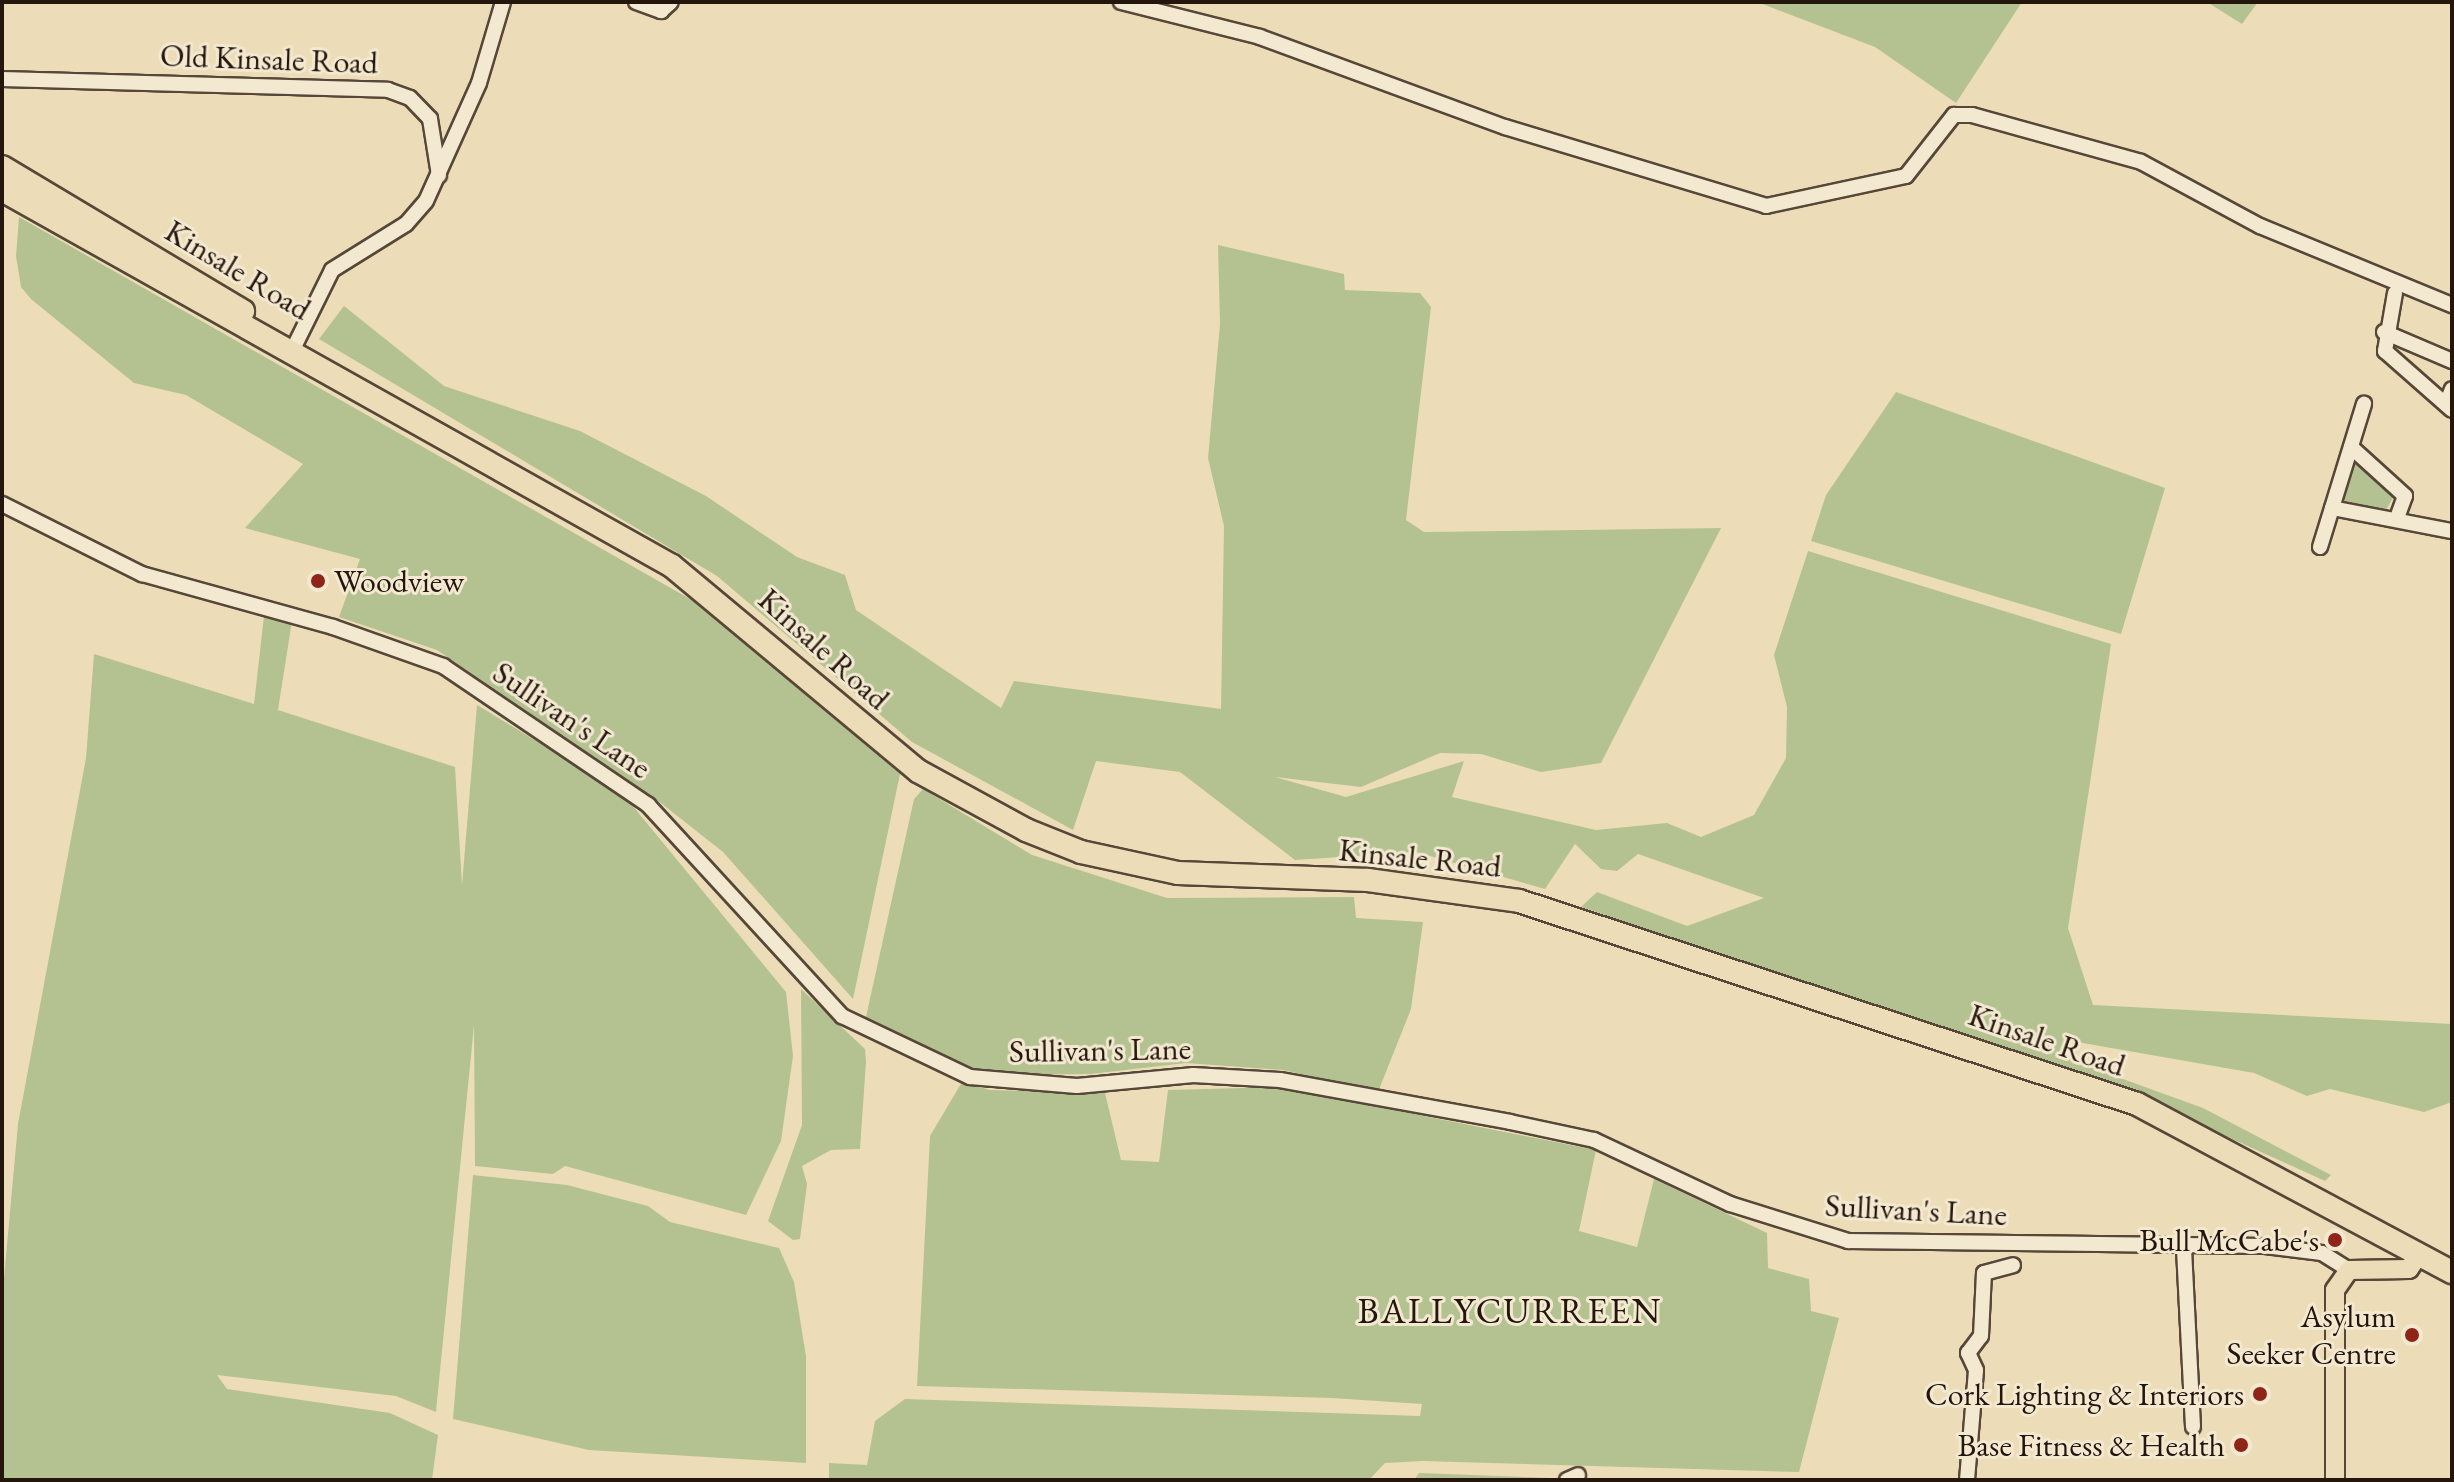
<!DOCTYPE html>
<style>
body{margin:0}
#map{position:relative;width:2454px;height:1482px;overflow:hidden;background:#ecddb8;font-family:"EB Garamond",serif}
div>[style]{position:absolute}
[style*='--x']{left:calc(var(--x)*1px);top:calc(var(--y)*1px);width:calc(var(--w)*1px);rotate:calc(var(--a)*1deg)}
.green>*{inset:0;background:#b4c292}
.roads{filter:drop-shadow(2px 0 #564738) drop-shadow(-2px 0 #564738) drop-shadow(0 2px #564738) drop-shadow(0 -2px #564738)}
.minor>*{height:14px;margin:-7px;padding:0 7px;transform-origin:7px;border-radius:7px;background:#f3e9d1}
.major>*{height:18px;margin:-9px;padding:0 9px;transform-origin:9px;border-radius:9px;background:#ecddb8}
.highway>*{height:22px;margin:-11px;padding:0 11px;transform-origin:11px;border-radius:11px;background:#ecddb8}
.dots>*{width:22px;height:22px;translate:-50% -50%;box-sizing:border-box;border:4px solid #f3e9d1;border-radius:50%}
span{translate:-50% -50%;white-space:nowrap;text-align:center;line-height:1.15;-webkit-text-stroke:6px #f3e9d1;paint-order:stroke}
.street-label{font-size:32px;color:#24150d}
.poi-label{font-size:32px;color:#24150d}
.left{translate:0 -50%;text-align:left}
.right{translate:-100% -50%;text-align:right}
.quarter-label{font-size:36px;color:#24150d;letter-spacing:2px}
.frame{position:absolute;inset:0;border:4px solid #24150d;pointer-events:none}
</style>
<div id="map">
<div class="green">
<i style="clip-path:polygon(1757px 2px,2022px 2px,1956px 103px,1875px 47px)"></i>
<i style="clip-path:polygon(2207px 2px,2258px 2px,2242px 24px)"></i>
<i style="clip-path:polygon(19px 217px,690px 599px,900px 774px,853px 999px,723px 852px,652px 796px,437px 650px,339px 617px,360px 559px,245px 528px,303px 464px,186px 395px,134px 383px,31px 299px,21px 287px,16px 256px)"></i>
<i style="clip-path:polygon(1218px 245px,1344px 274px,1345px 290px,1420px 293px,1431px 307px,1406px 520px,1424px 532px,1721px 528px,1601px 763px,1541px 772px,1481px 754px,1440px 753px,1361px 787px,1275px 777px,1346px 797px,1464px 761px,1452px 797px,1596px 830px,1667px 823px,1701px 837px,1754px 815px,1786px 758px,1787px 707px,1774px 655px,1808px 551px,2111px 644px,2068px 928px,2093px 1005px,2452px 1024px,2452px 1102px,2424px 1112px,2330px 1089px,2307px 1096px,2254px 1073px,2077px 1042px,2076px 1062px,2203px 1108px,2331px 1175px,2325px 1181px,2131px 1093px,1581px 907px,1597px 892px,1687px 926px,1764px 898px,1638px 854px,1617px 871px,1601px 869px,1575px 844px,1545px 889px,1416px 852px,1295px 860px,1180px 772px,1096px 761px,1073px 830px,912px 742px,717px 576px,319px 339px,344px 306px,444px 386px,580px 431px,706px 496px,797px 557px,845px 575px,856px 610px,1001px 708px,1014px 681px,1221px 709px,1224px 526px,1208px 458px,1220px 324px)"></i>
<i style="clip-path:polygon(1896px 392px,2165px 488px,2121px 634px,1811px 541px,1826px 495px)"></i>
<i style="clip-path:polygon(2355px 461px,2395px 494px,2386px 510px,2341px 501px)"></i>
<i style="clip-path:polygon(264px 616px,292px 621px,278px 710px,455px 767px,462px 885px,477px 705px,622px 793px,786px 992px,793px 1056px,781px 1141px,746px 1215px,565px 1166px,553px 1174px,475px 1166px,474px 1025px,436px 1412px,396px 1396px,217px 1375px,227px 1389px,390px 1413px,438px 1435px,432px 1480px,2px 1480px,2px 1300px,18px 1124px,86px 758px,94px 654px,254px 704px)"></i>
<i style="clip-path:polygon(923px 789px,1032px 855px,1167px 898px,1354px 897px,1356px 918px,1423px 922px,1411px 1009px,1378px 1092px,1283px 1070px,1186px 1063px,1091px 1074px,984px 1075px,866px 1017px,914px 799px)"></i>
<i style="clip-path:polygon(801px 989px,865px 1049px,866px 1062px,860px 1149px,831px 1150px,802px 1166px,807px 1184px,800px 1239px,793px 1240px,768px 1221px,802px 1125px)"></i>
<i style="clip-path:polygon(962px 1082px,990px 1090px,1105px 1093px,1121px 1160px,1159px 1162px,1168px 1090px,1278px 1087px,1596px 1150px,1579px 1231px,1637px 1247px,1654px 1179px,1767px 1233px,1768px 1268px,1809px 1279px,1811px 1311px,1839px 1318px,1799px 1472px,1423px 1461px,1385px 1463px,1369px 1480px,829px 1480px,829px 1463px,867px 1465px,875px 1421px,905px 1399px,1420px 1416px,1422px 1404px,1332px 1398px,917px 1386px,930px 1136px)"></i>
<i style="clip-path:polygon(473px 1175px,567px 1185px,648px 1206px,670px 1222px,779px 1248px,794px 1282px,806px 1356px,806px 1463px,589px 1450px,453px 1419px)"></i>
<i style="clip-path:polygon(1419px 1473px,1550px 1478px,1414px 1480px)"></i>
</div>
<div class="roads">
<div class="minor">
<i style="--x:636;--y:2;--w:27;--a:20"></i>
<i style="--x:661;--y:11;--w:13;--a:-42"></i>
<i style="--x:1121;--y:2;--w:143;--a:14.1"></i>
<i style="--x:1260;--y:37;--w:261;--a:20.2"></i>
<i style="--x:1505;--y:127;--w:273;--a:16.8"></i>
<i style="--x:1766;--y:206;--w:143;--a:-12.1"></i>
<i style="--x:1906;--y:176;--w:78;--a:-51.8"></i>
<i style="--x:1954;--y:115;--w:18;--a:0"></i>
<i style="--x:1972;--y:115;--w:175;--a:15.5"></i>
<i style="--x:2141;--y:162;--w:135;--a:28.3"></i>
<i style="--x:2260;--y:226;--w:208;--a:22.4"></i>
<i style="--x:2;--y:79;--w:386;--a:1.6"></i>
<i style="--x:388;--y:90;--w:23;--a:20"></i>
<i style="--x:410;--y:98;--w:29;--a:46"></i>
<i style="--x:430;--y:119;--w:57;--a:80.9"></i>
<i style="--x:2395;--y:293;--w:59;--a:99.8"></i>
<i style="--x:2385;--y:351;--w:89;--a:41.4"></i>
<i style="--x:2384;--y:332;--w:74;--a:23.1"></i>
<i style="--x:296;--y:343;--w:81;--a:-63.7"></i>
<i style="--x:332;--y:270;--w:87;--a:-31.9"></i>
<i style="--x:406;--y:224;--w:30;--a:-49"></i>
<i style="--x:426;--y:201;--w:129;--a:-65.8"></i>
<i style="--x:479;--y:83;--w:84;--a:-73.5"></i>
<i style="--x:2446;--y:404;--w:16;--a:-68"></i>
<i style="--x:2351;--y:447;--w:73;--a:42.2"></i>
<i style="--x:2405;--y:496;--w:23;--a:110"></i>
<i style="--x:2;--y:504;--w:157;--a:26.6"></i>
<i style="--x:142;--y:574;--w:198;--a:15.5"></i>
<i style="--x:333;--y:627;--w:117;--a:19.5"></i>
<i style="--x:443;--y:666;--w:248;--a:34.1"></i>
<i style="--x:648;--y:805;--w:287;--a:47.4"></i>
<i style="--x:842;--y:1016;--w:142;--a:25.5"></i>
<i style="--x:970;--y:1077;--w:107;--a:4.8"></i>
<i style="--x:1077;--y:1086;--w:117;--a:-5.4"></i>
<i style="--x:1193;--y:1075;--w:87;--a:3.3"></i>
<i style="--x:1280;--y:1080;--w:234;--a:10.3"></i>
<i style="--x:1510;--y:1122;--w:86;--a:12.1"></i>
<i style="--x:1594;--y:1140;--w:150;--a:25.2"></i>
<i style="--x:1730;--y:1204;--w:124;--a:17.4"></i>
<i style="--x:1848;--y:1241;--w:417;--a:0.7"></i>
<i style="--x:2265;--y:1246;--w:57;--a:7"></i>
<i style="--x:2322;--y:1253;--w:32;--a:32"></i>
<i style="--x:2332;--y:508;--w:122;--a:10.9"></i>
<i style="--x:2320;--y:547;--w:150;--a:-72.9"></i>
<i style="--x:2184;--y:1249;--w:178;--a:87.1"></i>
<i style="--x:1567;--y:1480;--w:12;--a:-24"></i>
<i style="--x:1967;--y:1480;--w:110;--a:-85.3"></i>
<i style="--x:1976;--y:1370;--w:19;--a:-115"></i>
<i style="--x:1968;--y:1353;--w:21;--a:-53"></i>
<i style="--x:1981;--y:1336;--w:63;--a:-87.3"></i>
<i style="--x:1984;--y:1273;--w:30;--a:-15"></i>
</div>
<div class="major">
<i style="--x:2335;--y:1480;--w:190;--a:-90"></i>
<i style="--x:2335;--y:1290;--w:24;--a:-55"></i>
<i style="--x:2349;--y:1270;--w:60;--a:-1"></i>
<i style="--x:2409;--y:1269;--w:18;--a:-56"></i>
</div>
<div class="highway">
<i style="--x:2;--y:167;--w:281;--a:30.9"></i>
<i style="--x:2;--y:190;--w:768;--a:29.3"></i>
<i style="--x:672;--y:566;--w:320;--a:39.8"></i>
<i style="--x:918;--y:771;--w:123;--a:28.6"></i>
<i style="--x:1026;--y:830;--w:59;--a:21.8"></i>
<i style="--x:1081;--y:852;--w:99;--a:12.2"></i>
<i style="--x:1178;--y:873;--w:190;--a:2.1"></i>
<i style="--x:1368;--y:880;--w:152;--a:7.9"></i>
<i style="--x:1519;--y:901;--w:650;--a:18.18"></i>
<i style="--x:2137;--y:1104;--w:357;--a:28.1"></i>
</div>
</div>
<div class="dots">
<i style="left:318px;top:581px;background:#8f2418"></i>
<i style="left:2335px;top:1240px;background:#8f2418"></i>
<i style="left:2412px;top:1335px;background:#8f2418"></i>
<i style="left:2260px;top:1394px;background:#8f2418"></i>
<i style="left:2241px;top:1445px;background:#8f2418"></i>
</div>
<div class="street-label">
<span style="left:269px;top:59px;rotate:2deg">Old Kinsale Road</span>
<span style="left:238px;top:270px;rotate:31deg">Kinsale Road</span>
<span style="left:824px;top:649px;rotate:42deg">Kinsale Road</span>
<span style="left:572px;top:720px;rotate:34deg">Sullivan's Lane</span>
<span style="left:1420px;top:858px;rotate:6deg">Kinsale Road</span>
<span style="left:2047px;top:1040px;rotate:19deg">Kinsale Road</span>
<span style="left:1100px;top:1050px;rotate:-1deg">Sullivan's Lane</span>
<span style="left:1916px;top:1210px;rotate:3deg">Sullivan's Lane</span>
</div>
<div class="poi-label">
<span class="left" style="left:334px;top:581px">Woodview</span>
<span class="right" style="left:2319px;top:1240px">Bull McCabe's</span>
<span class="right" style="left:2396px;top:1335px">Asylum<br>Seeker Centre</span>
<span class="right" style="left:2244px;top:1394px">Cork Lighting &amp; Interiors</span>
<span class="right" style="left:2225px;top:1445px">Base Fitness &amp; Health</span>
</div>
<div class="quarter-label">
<span style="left:1510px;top:1311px">BALLYCURREEN</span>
</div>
<div class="frame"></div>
</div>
